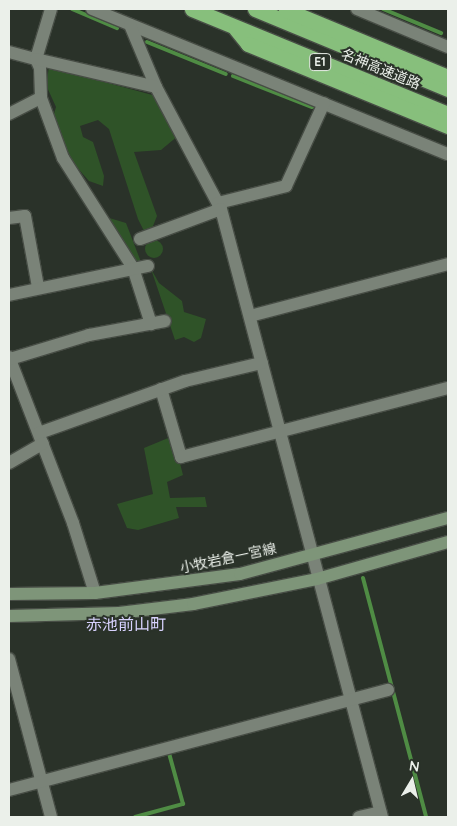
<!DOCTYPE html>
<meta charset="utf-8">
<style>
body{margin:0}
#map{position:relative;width:457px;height:826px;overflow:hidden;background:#2a3229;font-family:Quicksand,"Noto Sans JP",sans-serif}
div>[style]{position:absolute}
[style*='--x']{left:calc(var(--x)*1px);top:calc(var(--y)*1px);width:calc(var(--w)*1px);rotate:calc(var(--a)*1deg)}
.green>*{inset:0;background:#2f5328}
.round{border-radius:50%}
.stream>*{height:4px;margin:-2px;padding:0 2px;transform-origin:2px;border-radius:2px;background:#4f8c44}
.roads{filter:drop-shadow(1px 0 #474d45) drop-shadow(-1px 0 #474d45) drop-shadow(0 1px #474d45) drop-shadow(0 -1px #474d45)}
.street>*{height:12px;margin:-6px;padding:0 6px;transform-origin:6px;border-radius:6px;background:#7a8378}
.secondary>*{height:12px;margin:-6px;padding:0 6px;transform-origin:6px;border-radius:6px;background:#7e9579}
.highway>*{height:15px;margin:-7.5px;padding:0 7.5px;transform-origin:7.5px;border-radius:7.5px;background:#87bf7c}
span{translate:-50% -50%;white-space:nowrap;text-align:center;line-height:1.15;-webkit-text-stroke:4px #2a3229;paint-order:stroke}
.shield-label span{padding:1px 4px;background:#2a3229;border:1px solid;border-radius:4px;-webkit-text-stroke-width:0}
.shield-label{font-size:12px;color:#ebf0ea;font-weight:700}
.street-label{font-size:14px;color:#ebf0ea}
.quarter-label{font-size:16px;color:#d8d2fe}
.frame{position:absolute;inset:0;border:10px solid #ebf0ea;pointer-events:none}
.north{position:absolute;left:387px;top:756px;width:50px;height:50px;-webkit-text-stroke:4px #2a3229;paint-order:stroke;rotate:9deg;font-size:14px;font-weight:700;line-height:20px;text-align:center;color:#ebf0ea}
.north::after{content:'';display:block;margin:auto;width:18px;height:22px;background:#ebf0ea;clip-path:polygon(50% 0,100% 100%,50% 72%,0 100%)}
</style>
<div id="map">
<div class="green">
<i style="clip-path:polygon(49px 67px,156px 96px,179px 135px,161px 150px,134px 152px,157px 216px,151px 231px,144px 231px,138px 219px,109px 129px,98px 120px,80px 126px,83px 137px,93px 142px,104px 176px,103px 186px,89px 181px,67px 156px,53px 117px,56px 107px,46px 85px)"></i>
<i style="clip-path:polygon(106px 217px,126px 223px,141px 262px,136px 262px)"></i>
<i class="round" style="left:145px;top:240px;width:18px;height:18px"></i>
<i style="clip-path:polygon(151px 269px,159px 283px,182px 301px,184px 312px,206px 319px,201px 338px,194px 342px,184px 337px,175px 340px)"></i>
<i style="clip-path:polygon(173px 436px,183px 475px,167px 482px,170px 498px,205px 497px,207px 507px,176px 507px,179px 518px,138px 530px,127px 528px,117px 504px,153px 494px,144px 448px)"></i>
</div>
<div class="stream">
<i style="--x:72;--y:9;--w:49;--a:22.9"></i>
<i style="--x:383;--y:9;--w:63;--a:22.5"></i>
<i style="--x:147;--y:42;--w:85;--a:22.1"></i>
<i style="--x:233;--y:76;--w:85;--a:21.4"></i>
<i style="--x:363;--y:578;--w:247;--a:75.2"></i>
<i style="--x:135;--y:817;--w:50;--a:-15.2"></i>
<i style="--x:183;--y:804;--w:53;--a:-105.4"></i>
</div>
<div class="roads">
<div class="street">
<i style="--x:92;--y:9;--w:384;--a:22.2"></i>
<i style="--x:357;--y:9;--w:99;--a:22.7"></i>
<i style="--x:130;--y:25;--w:67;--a:67.2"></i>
<i style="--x:156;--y:87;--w:138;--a:62"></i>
<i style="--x:221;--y:209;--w:629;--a:75.17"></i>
<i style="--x:9;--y:52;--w:28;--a:15"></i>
<i style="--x:36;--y:59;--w:52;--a:-73.3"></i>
<i style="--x:36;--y:59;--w:10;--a:66"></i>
<i style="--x:40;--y:68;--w:30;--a:88"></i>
<i style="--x:41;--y:98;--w:64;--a:69.9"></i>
<i style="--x:63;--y:158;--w:130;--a:57.5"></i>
<i style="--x:133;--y:268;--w:59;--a:72.2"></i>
<i style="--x:36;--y:59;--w:123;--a:13.1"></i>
<i style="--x:9;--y:114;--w:36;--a:-27"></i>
<i style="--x:218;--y:203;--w:70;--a:-14"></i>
<i style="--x:286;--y:186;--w:91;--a:-65.4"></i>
<i style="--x:9;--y:218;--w:16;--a:-7"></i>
<i style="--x:25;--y:216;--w:72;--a:79.6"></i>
<i style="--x:140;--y:239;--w:86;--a:-20.3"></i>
<i style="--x:9;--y:295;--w:142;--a:-11.8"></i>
<i style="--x:250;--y:316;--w:205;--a:-14.7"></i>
<i style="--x:9;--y:357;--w:178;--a:68.9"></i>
<i style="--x:73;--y:523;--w:73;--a:72.6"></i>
<i style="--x:10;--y:359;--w:83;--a:-16.9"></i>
<i style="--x:89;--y:335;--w:77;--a:-10.4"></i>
<i style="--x:161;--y:389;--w:71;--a:73.6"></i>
<i style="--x:181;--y:457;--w:276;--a:-14.5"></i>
<i style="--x:39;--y:433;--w:155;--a:-19.6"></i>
<i style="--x:185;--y:381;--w:79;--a:-13.2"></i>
<i style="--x:9;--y:463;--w:39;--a:-30"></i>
<i style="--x:9;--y:659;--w:163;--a:75.1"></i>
<i style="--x:9;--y:790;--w:392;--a:-14.8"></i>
<i style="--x:359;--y:817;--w:22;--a:-13"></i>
</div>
<div class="secondary">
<i style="--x:9;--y:594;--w:86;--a:-0.7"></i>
<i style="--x:95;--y:593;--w:146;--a:-7.5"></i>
<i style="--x:240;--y:574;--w:215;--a:-15.1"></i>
<i style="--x:9;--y:616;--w:110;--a:-1.6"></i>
<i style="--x:119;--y:613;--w:75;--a:-6.9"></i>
<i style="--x:193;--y:604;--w:126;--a:-11.4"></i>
<i style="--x:317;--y:579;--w:136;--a:-15.8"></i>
</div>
<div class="highway">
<i style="--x:192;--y:9;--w:277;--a:22.3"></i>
<i style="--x:255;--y:9;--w:209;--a:22.5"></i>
<i style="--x:286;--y:10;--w:175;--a:22.5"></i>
<i style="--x:236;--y:29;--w:19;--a:51"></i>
<i style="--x:248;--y:44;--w:216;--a:22.3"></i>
</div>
</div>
<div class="shield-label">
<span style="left:320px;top:62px">E1</span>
</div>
<div class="street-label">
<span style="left:381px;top:69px;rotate:22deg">名神高速道路</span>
<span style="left:228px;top:558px;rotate:-12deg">小牧岩倉一宮線</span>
</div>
<div class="quarter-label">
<span style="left:126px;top:624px">赤池前山町</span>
</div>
<div class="frame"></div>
<div class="north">N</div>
</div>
